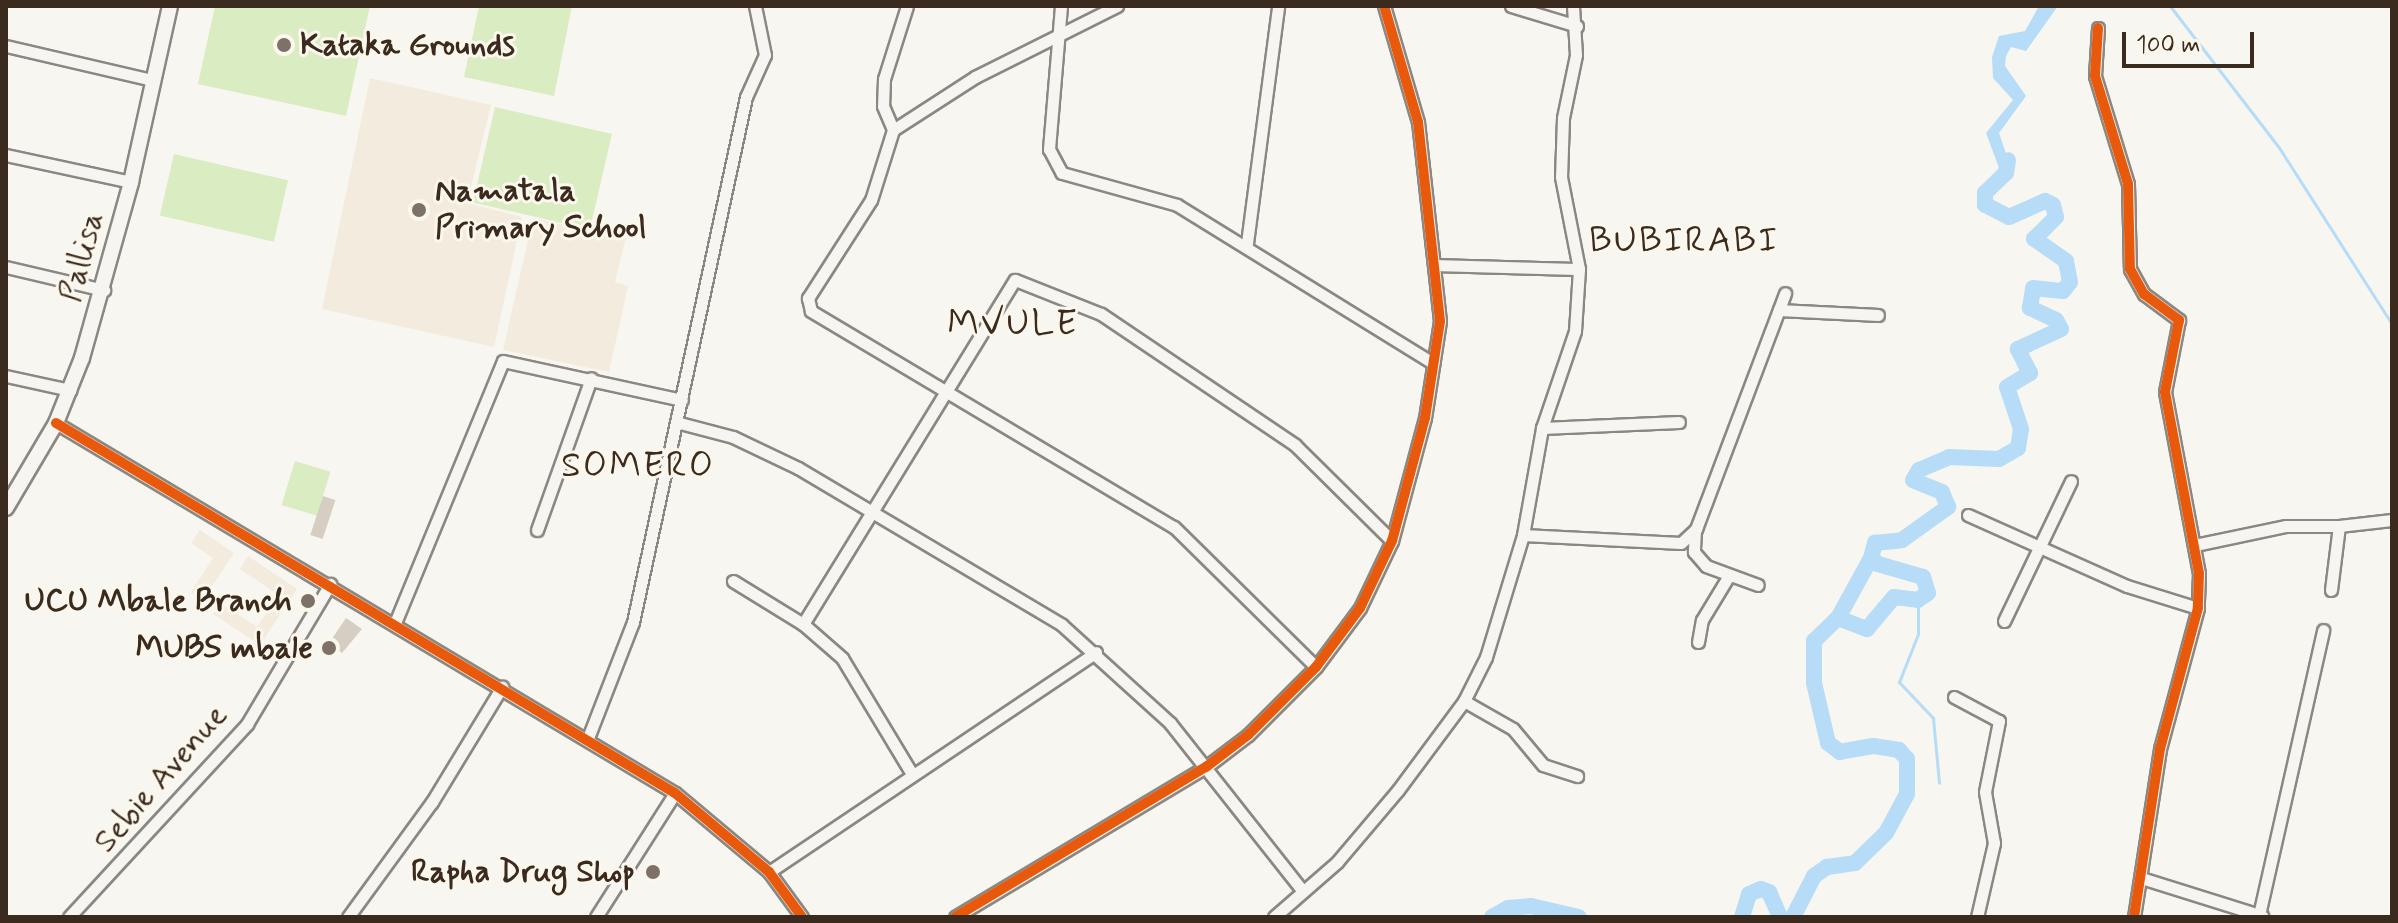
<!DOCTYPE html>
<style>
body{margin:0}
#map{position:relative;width:2398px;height:923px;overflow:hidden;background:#f8f6f0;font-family:Mynerve,sans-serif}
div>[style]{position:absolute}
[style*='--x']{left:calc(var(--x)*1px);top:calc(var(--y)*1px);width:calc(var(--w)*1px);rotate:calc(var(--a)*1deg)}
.built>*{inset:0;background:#f3ebdd}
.green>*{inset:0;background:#d9ecc2;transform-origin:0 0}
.water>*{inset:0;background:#b7dcf7}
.stream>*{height:3px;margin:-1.5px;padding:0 1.5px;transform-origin:1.5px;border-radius:1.5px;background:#b7dcf7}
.river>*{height:16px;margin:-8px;padding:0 8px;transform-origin:8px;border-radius:8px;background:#b7dcf7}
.building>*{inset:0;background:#d6cec3;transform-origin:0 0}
.roads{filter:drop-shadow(2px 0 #8b8781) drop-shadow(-2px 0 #8b8781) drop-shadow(0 2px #8b8781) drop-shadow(0 -2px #8b8781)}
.minor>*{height:11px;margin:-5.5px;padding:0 5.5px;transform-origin:5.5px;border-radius:5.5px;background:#f6f5f1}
.major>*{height:14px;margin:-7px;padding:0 7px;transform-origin:7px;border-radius:7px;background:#f6f5f1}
.cycleway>*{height:10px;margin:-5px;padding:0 5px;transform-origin:5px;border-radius:5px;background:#e8590c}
.dots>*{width:22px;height:22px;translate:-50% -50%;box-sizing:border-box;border:4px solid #fbf7ec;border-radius:50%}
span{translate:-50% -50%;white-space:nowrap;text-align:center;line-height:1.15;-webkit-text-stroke:6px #fbf7ec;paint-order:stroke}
.poi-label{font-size:32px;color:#3b2a1e;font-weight:700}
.left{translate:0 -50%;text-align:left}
.right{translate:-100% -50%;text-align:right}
.street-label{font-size:32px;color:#3b2a1e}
.quarter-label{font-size:36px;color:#3b2a1e;letter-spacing:2px}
.frame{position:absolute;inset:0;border:8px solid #3b2a1e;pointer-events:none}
.scale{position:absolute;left:2122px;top:32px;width:132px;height:36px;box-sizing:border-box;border:4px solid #3b2a1e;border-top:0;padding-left:10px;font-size:24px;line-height:28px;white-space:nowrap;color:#3b2a1e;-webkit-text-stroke:6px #fbf7ec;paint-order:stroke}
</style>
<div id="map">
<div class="built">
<i style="clip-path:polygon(370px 78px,491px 105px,467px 203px,522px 217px,494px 347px,322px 309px)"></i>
<i style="clip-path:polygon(533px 218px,626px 238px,615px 282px,628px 286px,609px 372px,503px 350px)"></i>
<i style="clip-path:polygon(200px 530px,234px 553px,203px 600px,191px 592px,213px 558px,191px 543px)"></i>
<i style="clip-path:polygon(248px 556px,297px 589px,260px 645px,213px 614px,220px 603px,257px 627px,279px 595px,240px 569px)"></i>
</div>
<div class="green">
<i style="clip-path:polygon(215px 6px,370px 6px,346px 116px,198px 84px)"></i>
<i style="clip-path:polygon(479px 6px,572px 6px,554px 96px,464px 77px)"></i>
<i style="left:495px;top:107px;width:120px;height:98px;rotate:13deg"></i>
<i style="left:174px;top:154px;width:117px;height:63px;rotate:13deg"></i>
<i style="left:295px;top:461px;width:37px;height:46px;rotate:17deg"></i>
</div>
<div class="water">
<i style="clip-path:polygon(2039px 6px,2058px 6px,2026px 51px,2011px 47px,2006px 56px,2005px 66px,2026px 96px,1999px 133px,2013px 174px,2005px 178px,1994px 174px,1999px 168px,1986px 133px,2013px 100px,1993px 78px,1992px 57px,1999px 36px,2025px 31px)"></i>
</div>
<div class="stream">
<i style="--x:2170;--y:6;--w:177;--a:52.4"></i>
<i style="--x:2278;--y:146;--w:211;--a:57.4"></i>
<i style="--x:1918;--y:600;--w:34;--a:90"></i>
<i style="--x:1918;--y:634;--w:52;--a:111.6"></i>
<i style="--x:1899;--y:682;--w:50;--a:46.6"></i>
<i style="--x:1933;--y:718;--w:65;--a:84.7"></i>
<i style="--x:2392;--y:917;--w:1;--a:-90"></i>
</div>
<div class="river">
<i style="--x:1838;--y:618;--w:68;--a:-61.2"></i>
<i style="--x:1492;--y:917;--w:18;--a:-29"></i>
<i style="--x:1508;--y:908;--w:23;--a:-5"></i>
<i style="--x:1531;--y:906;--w:49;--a:12.9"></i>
<i style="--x:1742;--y:917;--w:24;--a:-73"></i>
<i style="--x:1749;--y:894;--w:13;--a:-23"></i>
<i style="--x:1761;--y:889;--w:9;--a:21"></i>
<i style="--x:1769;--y:892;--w:27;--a:66"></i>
<i style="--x:1793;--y:917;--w:46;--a:-62.9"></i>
<i style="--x:1814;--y:876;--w:16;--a:-35"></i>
<i style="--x:1827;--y:867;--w:28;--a:-8"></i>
<i style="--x:1855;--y:863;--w:43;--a:-44.1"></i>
<i style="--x:1886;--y:833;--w:44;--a:-61.7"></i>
<i style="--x:1907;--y:794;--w:35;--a:-90"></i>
<i style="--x:1907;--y:759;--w:12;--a:-132"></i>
<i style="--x:1899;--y:750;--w:26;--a:-171"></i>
<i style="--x:1873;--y:746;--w:34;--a:170"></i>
<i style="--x:1840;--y:752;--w:15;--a:-143"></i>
<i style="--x:1828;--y:743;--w:62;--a:-103.1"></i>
<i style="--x:1814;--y:683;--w:42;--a:-90"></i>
<i style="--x:1814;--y:641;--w:33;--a:-44"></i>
<i style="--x:1838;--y:618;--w:31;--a:21"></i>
<i style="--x:1867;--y:629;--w:42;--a:-49.8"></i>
<i style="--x:1894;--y:597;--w:24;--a:7"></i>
<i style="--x:1918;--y:600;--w:12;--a:-35"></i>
<i style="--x:1928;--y:593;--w:17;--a:-107"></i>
<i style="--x:1923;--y:577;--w:47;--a:-163.9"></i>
<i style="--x:1878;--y:564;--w:9;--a:-139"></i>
<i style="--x:1871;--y:558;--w:16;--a:-75"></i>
<i style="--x:1875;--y:543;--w:27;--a:-6"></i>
<i style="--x:1902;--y:540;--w:57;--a:-35.7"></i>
<i style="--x:1948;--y:507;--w:16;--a:-112"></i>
<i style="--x:1942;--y:492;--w:31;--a:-158"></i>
<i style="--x:1913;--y:480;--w:12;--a:-59"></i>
<i style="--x:1919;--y:470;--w:33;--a:-23"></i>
<i style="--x:1949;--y:457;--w:50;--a:2.3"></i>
<i style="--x:1999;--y:459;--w:22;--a:-30"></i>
<i style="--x:2018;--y:448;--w:19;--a:-81"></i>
<i style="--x:2021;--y:429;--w:44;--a:-108.4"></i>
<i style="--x:2007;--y:387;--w:27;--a:-31"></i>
<i style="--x:2030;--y:373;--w:27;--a:-117"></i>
<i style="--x:2018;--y:349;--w:47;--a:-24.9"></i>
<i style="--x:2061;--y:329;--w:10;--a:-119"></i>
<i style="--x:2056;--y:320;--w:29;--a:-155"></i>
<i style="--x:2030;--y:308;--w:20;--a:-81"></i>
<i style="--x:2033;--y:288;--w:30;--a:6"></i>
<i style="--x:2063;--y:291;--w:11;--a:-52"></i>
<i style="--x:2070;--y:282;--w:21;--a:-101"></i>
<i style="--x:2066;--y:261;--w:39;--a:-145"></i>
<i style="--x:2034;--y:239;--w:31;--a:-45"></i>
<i style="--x:2056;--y:217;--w:12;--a:-104"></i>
<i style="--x:2053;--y:205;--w:9;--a:-153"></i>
<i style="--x:2045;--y:201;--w:39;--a:156"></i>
<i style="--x:2009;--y:217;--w:27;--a:-153"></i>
<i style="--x:1985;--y:205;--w:12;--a:-90"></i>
<i style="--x:1985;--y:193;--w:29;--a:-44"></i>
<i style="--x:2006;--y:173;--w:13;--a:-81"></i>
</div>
<div class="building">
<i style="left:323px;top:496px;width:13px;height:41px;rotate:18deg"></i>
<i style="clip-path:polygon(346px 618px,362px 629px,342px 653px,329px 643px)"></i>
</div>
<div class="roads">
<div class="minor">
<i style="--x:907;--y:6;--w:77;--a:107.5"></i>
<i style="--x:884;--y:79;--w:27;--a:92"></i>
<i style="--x:883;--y:106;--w:26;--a:67"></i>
<i style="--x:893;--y:130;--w:98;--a:-32.9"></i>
<i style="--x:975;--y:77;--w:159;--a:-26.6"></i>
<i style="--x:1061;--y:6;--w:144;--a:94.8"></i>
<i style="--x:1049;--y:149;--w:27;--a:62"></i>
<i style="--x:1062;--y:173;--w:119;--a:15.5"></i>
<i style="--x:1177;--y:205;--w:301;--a:31.7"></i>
<i style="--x:1511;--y:6;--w:69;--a:16.9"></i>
<i style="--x:1573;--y:6;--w:49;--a:86.5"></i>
<i style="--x:1576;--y:55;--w:64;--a:101.7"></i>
<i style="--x:1563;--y:118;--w:59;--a:91.9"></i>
<i style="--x:1561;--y:177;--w:94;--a:78.9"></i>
<i style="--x:2098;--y:28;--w:48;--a:93.6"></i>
<i style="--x:2095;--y:76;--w:113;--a:73"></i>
<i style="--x:2128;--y:184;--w:85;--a:88.7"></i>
<i style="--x:2130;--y:269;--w:29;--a:61"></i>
<i style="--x:2144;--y:294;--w:44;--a:36.6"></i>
<i style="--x:2179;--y:320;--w:73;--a:101"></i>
<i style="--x:2165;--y:392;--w:184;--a:79.4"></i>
<i style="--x:2199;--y:573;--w:35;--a:92"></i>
<i style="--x:2198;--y:608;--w:146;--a:105.1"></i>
<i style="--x:2160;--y:749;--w:170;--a:98.8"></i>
<i style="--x:6;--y:46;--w:150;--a:13.1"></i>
<i style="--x:893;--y:130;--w:73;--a:107.4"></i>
<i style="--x:871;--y:200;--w:117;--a:122.7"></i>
<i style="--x:808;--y:298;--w:13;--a:77"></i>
<i style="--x:811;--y:311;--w:422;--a:30.8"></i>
<i style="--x:1174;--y:527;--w:199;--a:44.6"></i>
<i style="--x:6;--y:155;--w:128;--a:12.2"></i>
<i style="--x:1247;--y:243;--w:239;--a:-82.5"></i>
<i style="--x:6;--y:267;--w:101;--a:13.2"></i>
<i style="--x:1779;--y:310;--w:99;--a:2.9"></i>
<i style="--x:6;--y:376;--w:66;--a:12.3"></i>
<i style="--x:676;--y:422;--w:59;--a:14.7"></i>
<i style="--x:733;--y:437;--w:72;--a:25.5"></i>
<i style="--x:798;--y:468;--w:307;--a:30.7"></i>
<i style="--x:1062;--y:625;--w:146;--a:42.2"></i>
<i style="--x:1170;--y:723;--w:213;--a:51.7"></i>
<i style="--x:56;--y:423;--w:721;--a:30.87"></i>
<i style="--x:675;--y:793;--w:123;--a:40"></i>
<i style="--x:769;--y:872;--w:56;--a:53.7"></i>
<i style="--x:1542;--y:428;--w:137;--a:-2.5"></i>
<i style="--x:1968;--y:515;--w:174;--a:24.1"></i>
<i style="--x:2127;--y:586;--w:74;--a:17.2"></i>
<i style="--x:537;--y:530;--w:161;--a:-70.4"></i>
<i style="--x:1695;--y:530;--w:22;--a:93"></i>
<i style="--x:1694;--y:552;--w:18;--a:49"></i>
<i style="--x:1706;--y:566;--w:55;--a:20.1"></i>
<i style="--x:1523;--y:535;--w:158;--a:2.9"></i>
<i style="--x:1681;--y:543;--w:21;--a:-43"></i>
<i style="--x:1696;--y:529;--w:252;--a:-69.3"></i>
<i style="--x:2195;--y:545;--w:93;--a:-11.8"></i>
<i style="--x:2286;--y:526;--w:53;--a:0"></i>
<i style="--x:733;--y:581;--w:82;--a:31.6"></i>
<i style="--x:803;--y:624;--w:52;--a:41.1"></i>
<i style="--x:842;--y:658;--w:135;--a:58.9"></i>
<i style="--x:2331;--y:590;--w:64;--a:-82.9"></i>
<i style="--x:2339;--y:526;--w:53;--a:-6.5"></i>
<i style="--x:2004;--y:621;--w:155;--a:-64.4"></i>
<i style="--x:395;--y:623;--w:283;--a:-67.6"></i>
<i style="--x:503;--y:361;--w:183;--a:12.3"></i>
<i style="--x:803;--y:624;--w:404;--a:-58.4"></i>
<i style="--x:1015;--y:280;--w:92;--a:21.6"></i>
<i style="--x:1101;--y:314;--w:234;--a:34"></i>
<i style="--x:1295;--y:445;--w:136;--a:44.7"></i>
<i style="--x:1698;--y:642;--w:22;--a:-80"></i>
<i style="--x:1702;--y:620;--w:50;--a:-58.8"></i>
<i style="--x:1954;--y:697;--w:51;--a:28.1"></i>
<i style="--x:1999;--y:721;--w:72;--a:101.2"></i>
<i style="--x:1985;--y:792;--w:52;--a:80"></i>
<i style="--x:1994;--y:843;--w:76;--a:102.9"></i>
<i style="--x:1464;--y:701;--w:56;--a:29.7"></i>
<i style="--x:1513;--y:729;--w:47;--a:50.2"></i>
<i style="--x:1543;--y:765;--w:36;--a:18"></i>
<i style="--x:588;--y:738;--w:124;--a:-68.8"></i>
<i style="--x:633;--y:622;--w:537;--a:-77.85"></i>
<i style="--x:746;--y:97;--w:46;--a:-65.7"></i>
<i style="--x:765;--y:55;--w:50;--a:-101.5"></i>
<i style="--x:769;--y:872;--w:394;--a:-33.9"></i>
<i style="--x:2141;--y:878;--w:127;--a:17.4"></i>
<i style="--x:2259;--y:915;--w:292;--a:-77.3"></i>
<i style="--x:69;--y:917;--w:263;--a:-47.3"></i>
<i style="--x:247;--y:724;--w:163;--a:-59.3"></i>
<i style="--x:348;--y:917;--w:142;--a:-53.9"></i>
<i style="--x:432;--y:802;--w:135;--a:-58.7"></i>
<i style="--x:596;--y:917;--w:147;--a:-57.5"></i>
<i style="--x:955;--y:917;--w:292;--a:-30.9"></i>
<i style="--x:1206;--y:767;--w:53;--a:-37.3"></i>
<i style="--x:1248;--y:735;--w:96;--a:-45"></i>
<i style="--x:1316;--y:667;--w:74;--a:-53.3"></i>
<i style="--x:1360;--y:608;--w:74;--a:-64.5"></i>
<i style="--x:1392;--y:541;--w:127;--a:-75"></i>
<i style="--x:1425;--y:418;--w:98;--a:-81.2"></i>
<i style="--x:1440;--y:321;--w:200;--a:-96.3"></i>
<i style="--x:1418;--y:122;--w:121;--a:-106.3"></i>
<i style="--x:1274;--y:917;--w:84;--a:-41.1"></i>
<i style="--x:1337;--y:862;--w:94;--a:-49.7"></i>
<i style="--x:1398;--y:790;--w:111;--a:-53.4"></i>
<i style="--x:1464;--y:701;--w:49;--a:-63.4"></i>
<i style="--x:1486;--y:657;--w:127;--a:-73.1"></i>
<i style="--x:1523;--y:535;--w:109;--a:-79.9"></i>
<i style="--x:1542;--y:428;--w:102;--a:-71.2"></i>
<i style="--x:1575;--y:331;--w:62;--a:-86.3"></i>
<i style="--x:1579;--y:269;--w:140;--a:-178.4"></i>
</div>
<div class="major">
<i style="--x:6;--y:508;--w:99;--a:-59.5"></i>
<i style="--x:56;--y:423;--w:70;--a:-68.2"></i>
<i style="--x:82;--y:358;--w:183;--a:-74.4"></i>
<i style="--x:131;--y:182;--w:180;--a:-77.5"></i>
</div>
</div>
<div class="cycleway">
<i style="--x:2098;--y:28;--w:48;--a:93.6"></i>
<i style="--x:2095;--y:76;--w:113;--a:73"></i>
<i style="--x:2128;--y:184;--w:85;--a:88.7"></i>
<i style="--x:2130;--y:269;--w:29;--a:61"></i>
<i style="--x:2144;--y:294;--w:44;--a:36.6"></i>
<i style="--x:2179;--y:320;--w:73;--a:101"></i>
<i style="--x:2165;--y:392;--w:184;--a:79.4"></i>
<i style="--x:2199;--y:573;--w:35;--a:92"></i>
<i style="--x:2198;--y:608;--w:146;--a:105.1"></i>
<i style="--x:2160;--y:749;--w:170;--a:98.8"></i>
<i style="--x:56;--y:423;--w:721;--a:30.87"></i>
<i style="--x:675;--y:793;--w:123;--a:40"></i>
<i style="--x:769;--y:872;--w:56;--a:53.7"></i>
<i style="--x:955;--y:917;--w:292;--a:-30.9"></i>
<i style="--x:1206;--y:767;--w:53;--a:-37.3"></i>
<i style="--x:1248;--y:735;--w:96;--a:-45"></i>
<i style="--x:1316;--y:667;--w:74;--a:-53.3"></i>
<i style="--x:1360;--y:608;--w:74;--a:-64.5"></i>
<i style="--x:1392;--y:541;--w:127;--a:-75"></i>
<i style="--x:1425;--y:418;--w:98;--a:-81.2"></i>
<i style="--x:1440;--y:321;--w:200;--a:-96.3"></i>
<i style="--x:1418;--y:122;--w:121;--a:-106.3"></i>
</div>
<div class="dots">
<i style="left:284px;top:45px;background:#7d7168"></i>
<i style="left:419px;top:210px;background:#7d7168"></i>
<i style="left:308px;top:601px;background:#7d7168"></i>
<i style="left:329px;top:648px;background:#7d7168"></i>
<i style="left:653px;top:872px;background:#7d7168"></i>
</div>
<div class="poi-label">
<span class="left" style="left:300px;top:45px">Kataka Grounds</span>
<span class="left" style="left:435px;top:210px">Namatala<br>Primary School</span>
<span class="right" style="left:292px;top:601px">UCU Mbale Branch</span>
<span class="right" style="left:313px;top:648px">MUBS mbale</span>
<span class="right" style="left:635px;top:872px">Rapha Drug Shop</span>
</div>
<div class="street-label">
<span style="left:82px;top:257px;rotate:-75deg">Pallisa</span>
<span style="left:161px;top:779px;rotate:-49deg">Sebie Avenue</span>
</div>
<div class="quarter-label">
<span style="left:1684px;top:242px">BUBIRABI</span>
<span style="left:1013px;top:325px">MVULE</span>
<span style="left:638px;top:467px">SOMERO</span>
</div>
<div class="frame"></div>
<div class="scale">100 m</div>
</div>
